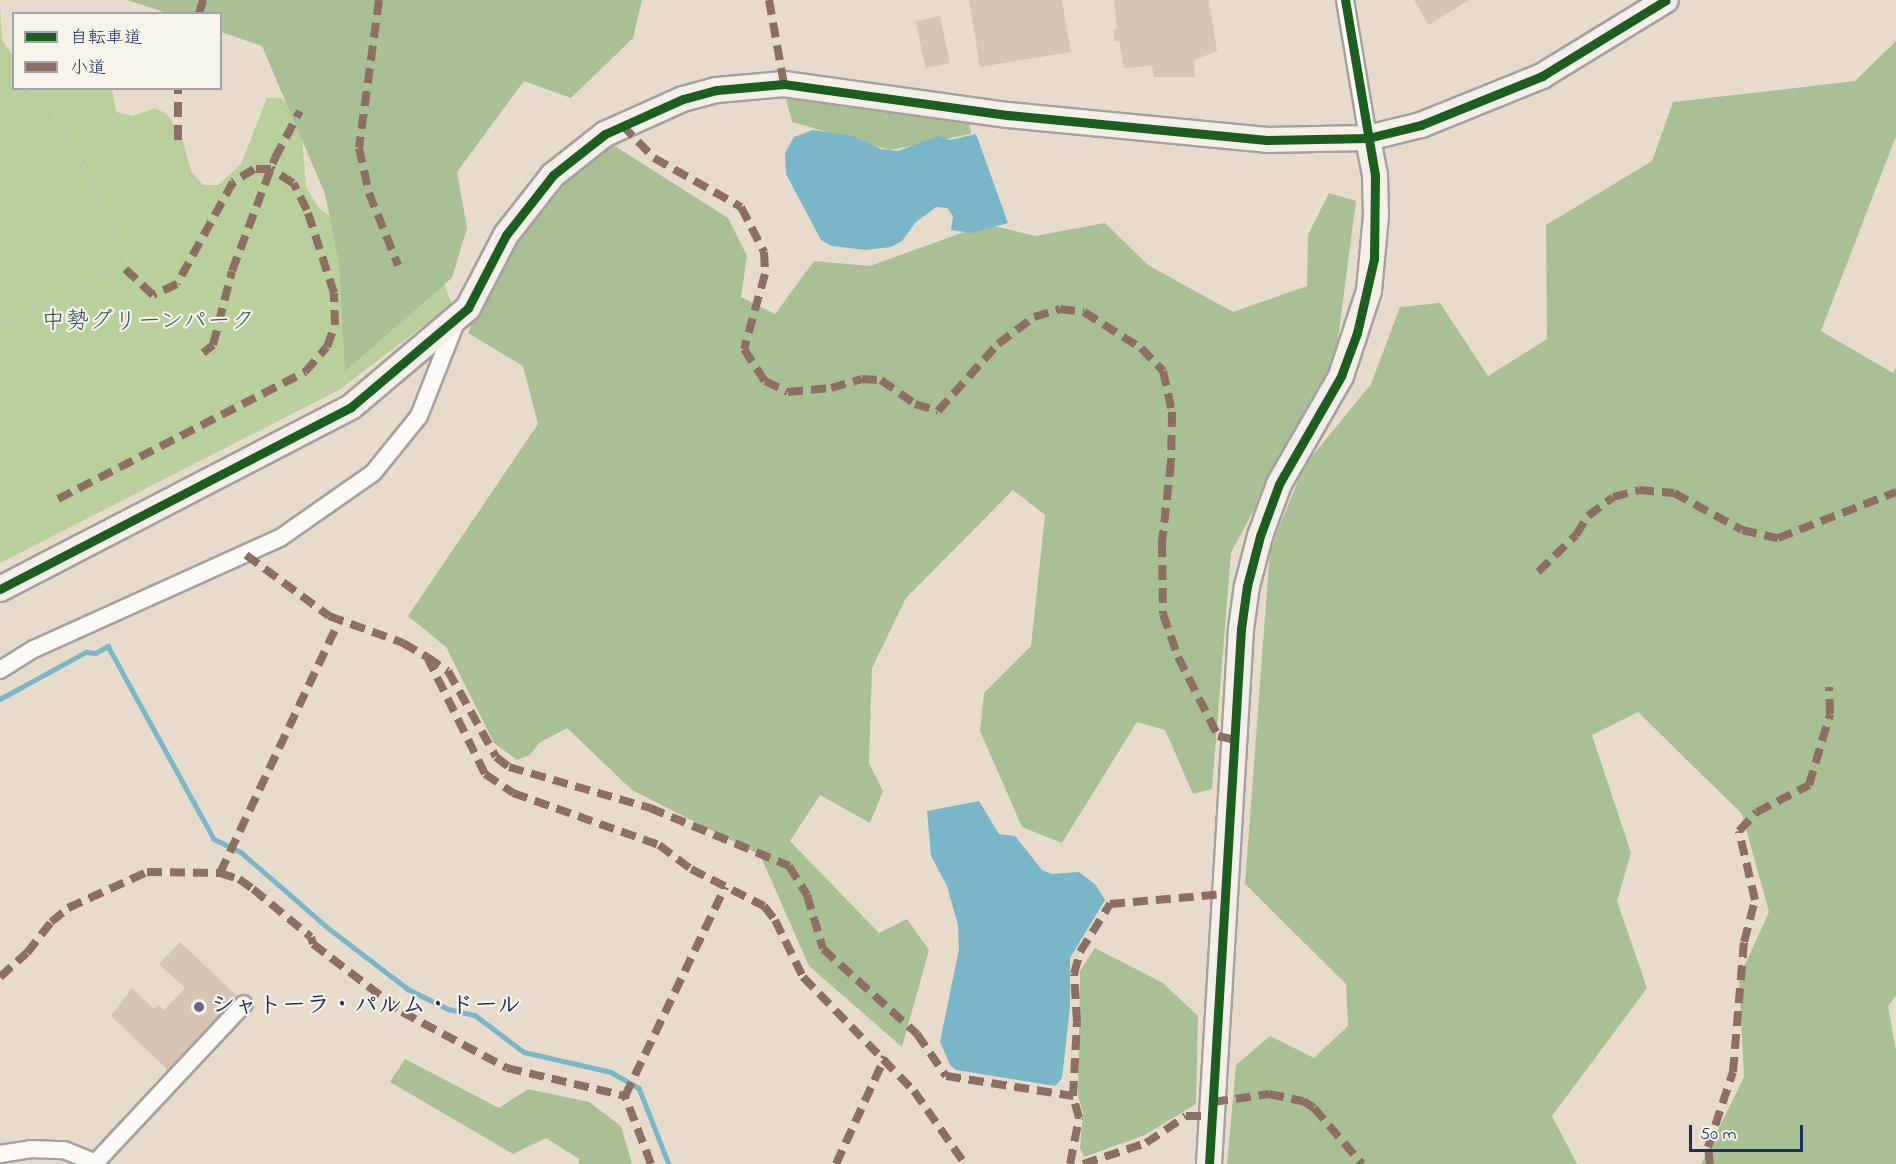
<!DOCTYPE html>
<meta charset="utf-8">
<style>
body{margin:0}
#map{position:relative;width:1896px;height:1164px;overflow:hidden;background:#e7dccc;font-family:"Indie Flower","Klee One",sans-serif}
div>[style]{position:absolute}
[style*='--x']{left:calc(var(--x)*1px);top:calc(var(--y)*1px);width:calc(var(--w)*1px);rotate:calc(var(--a)*1deg)}
.green>*{inset:0;background:#b9cf9c}
.forest>*{inset:0;background:#a9c094}
.water>*{inset:0;background:#78b6c8}
.stream>*{height:4.5px;margin:-2.25px;padding:0 2.25px;transform-origin:2.25px;border-radius:2.25px;background:#78b6c8}
.building>*{inset:0;background:#d6c4b5;transform-origin:0 0}
.path>*{height:3px;margin-top:-1.5px;transform-origin:0;background:repeating-linear-gradient(90deg,#cac9c9 0 1.5px,transparent 0 6px)}
.roads{filter:drop-shadow(2px 0 #a5a19e) drop-shadow(-2px 0 #a5a19e) drop-shadow(0 2px #a5a19e) drop-shadow(0 -2px #a5a19e)}
.street>*{height:16px;margin:-8px;padding:0 8px;transform-origin:8px;border-radius:8px;background:#fbfaf7}
.secondary>*{height:24px;margin:-12px;padding:0 12px;transform-origin:12px;border-radius:12px;background:#f4f0e9}
.quiet>*{height:8px;margin-top:-4px;transform-origin:0;background:repeating-linear-gradient(90deg,#8d6e63 0 15px,transparent 0 23px)}
.cycleway>*{height:9px;margin:-4.5px;padding:0 4.5px;transform-origin:4.5px;border-radius:4.5px;background:#1b5e20}
.dots>*{width:16px;height:16px;translate:-50% -50%;box-sizing:border-box;border:3px solid #f7f3e8;border-radius:50%}
span{translate:-50% -50%;white-space:nowrap;text-align:center;line-height:1.15;-webkit-text-stroke:4.5px #f7f3e8;paint-order:stroke}
.park-label{font-size:24px;color:#395464}
.poi-label{font-size:24px;color:#1b2f5e;font-weight:700}
.left{translate:0 -50%;text-align:left}
.legend{position:absolute;left:12px;top:12px;width:210px;height:78px;box-sizing:border-box;background:#f7f3e8;border:2px solid #9fa5b1;margin:0;padding:8px 10px;list-style:none;font-size:18px;color:#1b2f5e}
.legend li{display:flex;align-items:center;gap:12px;height:30px}
.legend b{width:30px;border:2px solid #9fa5b1}
.scale{position:absolute;left:1689px;top:1125px;width:114px;height:27px;box-sizing:border-box;border:3px solid #1b2f5e;border-top:0;padding-left:8px;font-size:18px;line-height:21px;white-space:nowrap;color:#1b2f5e;-webkit-text-stroke:4px #f7f3e8;paint-order:stroke}
</style>
<div id="map">
<div class="green">
<i style="clip-path:polygon(0 4px,2px 40px,13px 56px,14px 88px,112px 89px,116px 112px,133px 116px,155px 108px,167px 114px,182px 138px,191px 171px,203px 185px,218px 185px,241px 164px,267px 98px,280px 98px,290px 104px,301px 126px,306px 187px,319px 208px,382px 256px,444px 284px,452px 304px,339px 390px,0 563px)"></i>
</div>
<div class="forest">
<i style="clip-path:polygon(127px 0,642px 0,633px 38px,571px 98px,524px 81px,457px 172px,467px 228px,452px 278px,345px 371px,339px 263px,325px 194px,262px 46px,221px 32px,220px 14px,167px 13px)"></i>
<i style="clip-path:polygon(1896px 41px,1896px 136px,1821px 331px,1893px 373px,1896px 367px,1896px 996px,1888px 1006px,1896px 1051px,1896px 1164px,1701px 1164px,1744px 1077px,1739px 978px,1769px 912px,1742px 814px,1638px 712px,1592px 735px,1631px 853px,1617px 901px,1647px 988px,1552px 1116px,1577px 1164px,1227px 1164px,1236px 1065px,1270px 1036px,1314px 1058px,1348px 1026px,1346px 984px,1245px 884px,1270px 550px,1304px 466px,1371px 384px,1400px 307px,1440px 303px,1488px 376px,1547px 339px,1546px 225px,1652px 161px,1673px 102px,1855px 81px)"></i>
<i style="clip-path:polygon(785px 95px,969px 119px,971px 134px,890px 150px,792px 122px)"></i>
<i style="clip-path:polygon(610px 143px,728px 218px,747px 256px,741px 297px,775px 314px,814px 261px,870px 266px,986px 224px,1035px 236px,1105px 223px,1148px 265px,1233px 312px,1307px 286px,1308px 235px,1329px 193px,1356px 201px,1336px 355px,1231px 553px,1212px 789px,1193px 794px,1165px 730px,1137px 722px,1062px 843px,1022px 827px,980px 731px,984px 693px,1031px 646px,1045px 515px,1013px 490px,906px 598px,872px 668px,869px 763px,883px 791px,870px 823px,820px 795px,790px 841px,879px 933px,907px 919px,929px 950px,902px 1047px,809px 966px,760px 855px,632px 790px,567px 728px,539px 743px,530px 755px,517px 760px,494px 743px,446px 647px,408px 616px,538px 424px,523px 366px,468px 333px,501px 244px,546px 194px)"></i>
<i style="clip-path:polygon(1095px 948px,1163px 983px,1198px 1016px,1196px 1104px,1145px 1135px,1084px 1157px,1080px 1148px,1083px 1113px,1078px 1095px,1080px 971px)"></i>
<i style="clip-path:polygon(405px 1059px,499px 1108px,528px 1089px,589px 1102px,621px 1126px,632px 1164px,579px 1164px,579px 1159px,546px 1138px,513px 1154px,390px 1082px)"></i>
</div>
<div class="water">
<i style="clip-path:polygon(813px 130px,853px 136px,881px 149px,898px 151px,938px 136px,950px 140px,976px 134px,1008px 223px,972px 233px,951px 230px,953px 216px,947px 208px,936px 207px,915px 223px,902px 241px,891px 247px,866px 250px,832px 246px,821px 240px,786px 174px,785px 153px,794px 137px)"></i>
<i style="clip-path:polygon(979px 801px,999px 834px,1015px 836px,1042px 870px,1052px 874px,1079px 872px,1095px 884px,1105px 900px,1070px 958px,1070px 1007px,1062px 1078px,1055px 1086px,956px 1070px,950px 1065px,940px 1042px,959px 949px,958px 925px,947px 886px,931px 856px,927px 811px)"></i>
</div>
<div class="stream">
<i style="--x:0;--y:699;--w:98;--a:-28.7"></i>
<i style="--x:86;--y:652;--w:9;--a:6"></i>
<i style="--x:95;--y:653;--w:15;--a:-28"></i>
<i style="--x:108;--y:646;--w:220;--a:61.2"></i>
<i style="--x:214;--y:839;--w:30;--a:26"></i>
<i style="--x:241;--y:852;--w:114;--a:41.1"></i>
<i style="--x:327;--y:927;--w:102;--a:37.4"></i>
<i style="--x:408;--y:989;--w:45;--a:26.6"></i>
<i style="--x:448;--y:1009;--w:28;--a:13"></i>
<i style="--x:475;--y:1015;--w:61;--a:37.1"></i>
<i style="--x:524;--y:1052;--w:89;--a:12.9"></i>
<i style="--x:611;--y:1072;--w:32;--a:30"></i>
<i style="--x:639;--y:1088;--w:82;--a:68.5"></i>
</div>
<div class="building">
<i style="clip-path:polygon(969px 0,1062px 0,1071px 52px,980px 67px)"></i>
<i style="clip-path:polygon(1114px 0,1209px 0,1217px 51px,1194px 60px,1195px 77px,1154px 77px,1152px 66px,1124px 68px,1119px 41px,1115px 41px,1113px 30px,1117px 28px)"></i>
<i style="clip-path:polygon(1414px 0,1469px 0,1429px 25px)"></i>
<i style="left:940px;top:16px;width:48px;height:25px;rotate:78deg"></i>
<i style="clip-path:polygon(180px 942px,237px 996px,168px 1070px,111px 1016px,132px 988px,154px 1009px,158px 1005px,164px 1010px,185px 988px,159px 964px)"></i>
</div>
<div class="path">
<i style="--x:0;--y:84;--w:14;--a:8"></i>
<i style="--x:0;--y:325;--w:135;--a:-26.4"></i>
<i style="--x:121;--y:265;--w:9;--a:-54"></i>
<i style="--x:126;--y:258;--w:10;--a:-96"></i>
<i style="--x:125;--y:248;--w:167;--a:-117.5"></i>
<i style="--x:48;--y:100;--w:28;--a:-154"></i>
</div>
<div class="roads">
<div class="street">
<i style="--x:1345;--y:0;--w:140;--a:80.5"></i>
<i style="--x:0;--y:670;--w:40;--a:-32"></i>
<i style="--x:34;--y:649;--w:270;--a:-24.3"></i>
<i style="--x:280;--y:538;--w:113;--a:-35"></i>
<i style="--x:373;--y:473;--w:73;--a:-51.1"></i>
<i style="--x:419;--y:416;--w:101;--a:-68.5"></i>
<i style="--x:0;--y:1154;--w:30;--a:-9"></i>
<i style="--x:30;--y:1149;--w:34;--a:2"></i>
<i style="--x:64;--y:1150;--w:37;--a:22"></i>
<i style="--x:96;--y:1162;--w:216;--a:-46.9"></i>
</div>
<div class="secondary">
<i style="--x:0;--y:589;--w:395;--a:-27.4"></i>
<i style="--x:351;--y:407;--w:153;--a:-40.2"></i>
<i style="--x:468;--y:308;--w:82;--a:-62.5"></i>
<i style="--x:506;--y:235;--w:76;--a:-51.9"></i>
<i style="--x:553;--y:175;--w:66;--a:-38.3"></i>
<i style="--x:605;--y:134;--w:85;--a:-24.2"></i>
<i style="--x:683;--y:99;--w:35;--a:-15"></i>
<i style="--x:717;--y:90;--w:67;--a:-5.1"></i>
<i style="--x:784;--y:84;--w:226;--a:7.9"></i>
<i style="--x:1008;--y:115;--w:260;--a:5.5"></i>
<i style="--x:1267;--y:140;--w:101;--a:-1.1"></i>
<i style="--x:1368;--y:138;--w:55;--a:-13.8"></i>
<i style="--x:1421;--y:125;--w:131;--a:-22"></i>
<i style="--x:1542;--y:76;--w:145;--a:-31.5"></i>
<i style="--x:1209;--y:1164;--w:536;--a:-86.58"></i>
<i style="--x:1241;--y:629;--w:43;--a:-82.1"></i>
<i style="--x:1247;--y:586;--w:52;--a:-75.4"></i>
<i style="--x:1260;--y:536;--w:55;--a:-69.9"></i>
<i style="--x:1279;--y:484;--w:125;--a:-60.1"></i>
<i style="--x:1341;--y:376;--w:89;--a:-71.8"></i>
<i style="--x:1369;--y:291;--w:75;--a:-84.7"></i>
<i style="--x:1376;--y:216;--w:41;--a:-91.4"></i>
<i style="--x:1375;--y:175;--w:38;--a:-101"></i>
</div>
</div>
<div class="quiet">
<i style="--x:379;--y:0;--w:149;--a:97.7"></i>
<i style="--x:359;--y:148;--w:46;--a:77.5"></i>
<i style="--x:369;--y:193;--w:78;--a:68.1"></i>
<i style="--x:769;--y:0;--w:85;--a:79.9"></i>
<i style="--x:199;--y:14;--w:15;--a:-74"></i>
<i style="--x:622;--y:125;--w:46;--a:45.9"></i>
<i style="--x:654;--y:158;--w:100;--a:29.4"></i>
<i style="--x:741;--y:207;--w:51;--a:62.9"></i>
<i style="--x:764;--y:252;--w:22;--a:87"></i>
<i style="--x:765;--y:274;--w:78;--a:105.6"></i>
<i style="--x:744;--y:349;--w:38;--a:57"></i>
<i style="--x:765;--y:381;--w:25;--a:26"></i>
<i style="--x:788;--y:392;--w:43;--a:-5.3"></i>
<i style="--x:831;--y:388;--w:32;--a:-16"></i>
<i style="--x:862;--y:379;--w:19;--a:3"></i>
<i style="--x:881;--y:380;--w:42;--a:35.2"></i>
<i style="--x:915;--y:404;--w:24;--a:17"></i>
<i style="--x:938;--y:411;--w:90;--a:-48.2"></i>
<i style="--x:998;--y:344;--w:45;--a:-36.9"></i>
<i style="--x:1034;--y:317;--w:27;--a:-17"></i>
<i style="--x:1060;--y:309;--w:24;--a:7"></i>
<i style="--x:1084;--y:312;--w:67;--a:32.3"></i>
<i style="--x:1141;--y:348;--w:32;--a:46"></i>
<i style="--x:1163;--y:371;--w:42;--a:77.6"></i>
<i style="--x:1172;--y:412;--w:50;--a:91.1"></i>
<i style="--x:1171;--y:462;--w:81;--a:96.4"></i>
<i style="--x:1162;--y:542;--w:72;--a:89.2"></i>
<i style="--x:1163;--y:614;--w:46;--a:70.8"></i>
<i style="--x:1178;--y:657;--w:89;--a:63.1"></i>
<i style="--x:1218;--y:736;--w:17;--a:13"></i>
<i style="--x:178;--y:140;--w:52;--a:-90"></i>
<i style="--x:203;--y:353;--w:13;--a:-39"></i>
<i style="--x:213;--y:345;--w:76;--a:-75.6"></i>
<i style="--x:232;--y:271;--w:121;--a:-69.2"></i>
<i style="--x:275;--y:158;--w:53;--a:-62"></i>
<i style="--x:58;--y:499;--w:278;--a:-27.2"></i>
<i style="--x:305;--y:372;--w:33;--a:-49"></i>
<i style="--x:327;--y:347;--w:23;--a:-70"></i>
<i style="--x:335;--y:325;--w:32;--a:-92"></i>
<i style="--x:334;--y:293;--w:87;--a:-108"></i>
<i style="--x:307;--y:210;--w:30;--a:-117"></i>
<i style="--x:293;--y:183;--w:26;--a:-148"></i>
<i style="--x:271;--y:169;--w:17;--a:180"></i>
<i style="--x:254;--y:169;--w:25;--a:148"></i>
<i style="--x:233;--y:182;--w:116;--a:118.8"></i>
<i style="--x:177;--y:284;--w:26;--a:155"></i>
<i style="--x:153;--y:295;--w:44;--a:-136.8"></i>
<i style="--x:246;--y:555;--w:103;--a:36.3"></i>
<i style="--x:329;--y:616;--w:79;--a:20"></i>
<i style="--x:403;--y:643;--w:28;--a:30"></i>
<i style="--x:427;--y:657;--w:131;--a:63.6"></i>
<i style="--x:485;--y:774;--w:34;--a:34"></i>
<i style="--x:513;--y:793;--w:155;--a:19.6"></i>
<i style="--x:659;--y:845;--w:40;--a:37"></i>
<i style="--x:691;--y:869;--w:82;--a:26.9"></i>
<i style="--x:764;--y:906;--w:18;--a:52"></i>
<i style="--x:775;--y:920;--w:64;--a:63.8"></i>
<i style="--x:803;--y:977;--w:159;--a:45.8"></i>
<i style="--x:914;--y:1091;--w:89;--a:55.1"></i>
<i style="--x:1538;--y:572;--w:53;--a:-44.2"></i>
<i style="--x:1576;--y:535;--w:22;--a:-58"></i>
<i style="--x:1588;--y:516;--w:31;--a:-37"></i>
<i style="--x:1613;--y:497;--w:27;--a:-15"></i>
<i style="--x:1639;--y:490;--w:35;--a:5"></i>
<i style="--x:1674;--y:493;--w:77;--a:28.6"></i>
<i style="--x:1742;--y:530;--w:37;--a:13"></i>
<i style="--x:1778;--y:538;--w:127;--a:-21.3"></i>
<i style="--x:427;--y:657;--w:25;--a:34"></i>
<i style="--x:448;--y:671;--w:98;--a:60.8"></i>
<i style="--x:496;--y:757;--w:16;--a:38"></i>
<i style="--x:509;--y:767;--w:147;--a:16.2"></i>
<i style="--x:650;--y:808;--w:151;--a:22.6"></i>
<i style="--x:789;--y:866;--w:34;--a:58"></i>
<i style="--x:807;--y:895;--w:56;--a:73.5"></i>
<i style="--x:823;--y:949;--w:127;--a:42.1"></i>
<i style="--x:917;--y:1034;--w:51;--a:55.4"></i>
<i style="--x:946;--y:1076;--w:129;--a:8.9"></i>
<i style="--x:220;--y:873;--w:20;--a:18"></i>
<i style="--x:239;--y:879;--w:17;--a:36"></i>
<i style="--x:253;--y:889;--w:75;--a:39.6"></i>
<i style="--x:311;--y:937;--w:7;--a:74"></i>
<i style="--x:313;--y:944;--w:112;--a:37.4"></i>
<i style="--x:402;--y:1012;--w:119;--a:28.1"></i>
<i style="--x:507;--y:1068;--w:121;--a:13.3"></i>
<i style="--x:0;--y:977;--w:36;--a:-42"></i>
<i style="--x:27;--y:953;--w:39;--a:-52"></i>
<i style="--x:51;--y:922;--w:22;--a:-39"></i>
<i style="--x:68;--y:908;--w:87;--a:-24.5"></i>
<i style="--x:147;--y:872;--w:73;--a:0.8"></i>
<i style="--x:220;--y:873;--w:279;--a:-64.7"></i>
<i style="--x:1213;--y:1102;--w:57;--a:-8.1"></i>
<i style="--x:1269;--y:1094;--w:35;--a:12"></i>
<i style="--x:1303;--y:1101;--w:13;--a:32"></i>
<i style="--x:1314;--y:1108;--w:74;--a:49.4"></i>
<i style="--x:651;--y:1164;--w:73;--a:-110.9"></i>
<i style="--x:625;--y:1096;--w:232;--a:-64.4"></i>
<i style="--x:836;--y:1164;--w:118;--a:-65.4"></i>
<i style="--x:1070;--y:1164;--w:47;--a:-78.9"></i>
<i style="--x:1079;--y:1118;--w:23;--a:-105"></i>
<i style="--x:1073;--y:1096;--w:74;--a:-86.9"></i>
<i style="--x:1077;--y:1022;--w:48;--a:-93.6"></i>
<i style="--x:1074;--y:974;--w:23;--a:-75"></i>
<i style="--x:1080;--y:952;--w:57;--a:-58"></i>
<i style="--x:1110;--y:904;--w:115;--a:-5"></i>
<i style="--x:1083;--y:1164;--w:66;--a:-18.4"></i>
<i style="--x:1146;--y:1143;--w:48;--a:-34"></i>
<i style="--x:1186;--y:1116;--w:25;--a:0"></i>
<i style="--x:1710;--y:1164;--w:17;--a:-97"></i>
<i style="--x:1708;--y:1147;--w:79;--a:-71.6"></i>
<i style="--x:1733;--y:1072;--w:130;--a:-85.2"></i>
<i style="--x:1744;--y:942;--w:43;--a:-75.3"></i>
<i style="--x:1755;--y:900;--w:71;--a:-103.1"></i>
<i style="--x:1739;--y:831;--w:26;--a:-47"></i>
<i style="--x:1757;--y:812;--w:59;--a:-27.4"></i>
<i style="--x:1809;--y:785;--w:74;--a:-73.5"></i>
<i style="--x:1830;--y:714;--w:27;--a:-92"></i>
</div>
<div class="cycleway">
<i style="--x:0;--y:589;--w:395;--a:-27.4"></i>
<i style="--x:351;--y:407;--w:153;--a:-40.2"></i>
<i style="--x:468;--y:308;--w:82;--a:-62.5"></i>
<i style="--x:506;--y:235;--w:76;--a:-51.9"></i>
<i style="--x:553;--y:175;--w:66;--a:-38.3"></i>
<i style="--x:605;--y:134;--w:85;--a:-24.2"></i>
<i style="--x:683;--y:99;--w:35;--a:-15"></i>
<i style="--x:717;--y:90;--w:67;--a:-5.1"></i>
<i style="--x:784;--y:84;--w:226;--a:7.9"></i>
<i style="--x:1008;--y:115;--w:260;--a:5.5"></i>
<i style="--x:1267;--y:140;--w:101;--a:-1.1"></i>
<i style="--x:1368;--y:138;--w:55;--a:-13.8"></i>
<i style="--x:1421;--y:125;--w:131;--a:-22"></i>
<i style="--x:1542;--y:76;--w:145;--a:-31.5"></i>
<i style="--x:1209;--y:1164;--w:536;--a:-86.58"></i>
<i style="--x:1241;--y:629;--w:43;--a:-82.1"></i>
<i style="--x:1247;--y:586;--w:52;--a:-75.4"></i>
<i style="--x:1260;--y:536;--w:55;--a:-69.9"></i>
<i style="--x:1279;--y:484;--w:125;--a:-60.1"></i>
<i style="--x:1341;--y:376;--w:46;--a:-69.6"></i>
<i style="--x:1357;--y:333;--w:76;--a:-77.1"></i>
<i style="--x:1374;--y:259;--w:84;--a:-89.3"></i>
<i style="--x:1375;--y:175;--w:178;--a:-99.7"></i>
</div>
<div class="dots">
<i style="left:199px;top:1007px;background:#626c84"></i>
</div>
<div class="park-label">
<span style="left:148px;top:323px">中勢グリーンパーク</span>
</div>
<div class="poi-label">
<span class="left" style="left:211px;top:1007px">シャトーラ・パルム・ドール</span>
</div>
<ul class="legend">
<li><b style="height:8px;background:#1b5e20"></b>自転車道</li>
<li><b style="height:8px;background:#8d6e63"></b>小道</li>
</ul>
<div class="scale">50 m</div>
</div>
